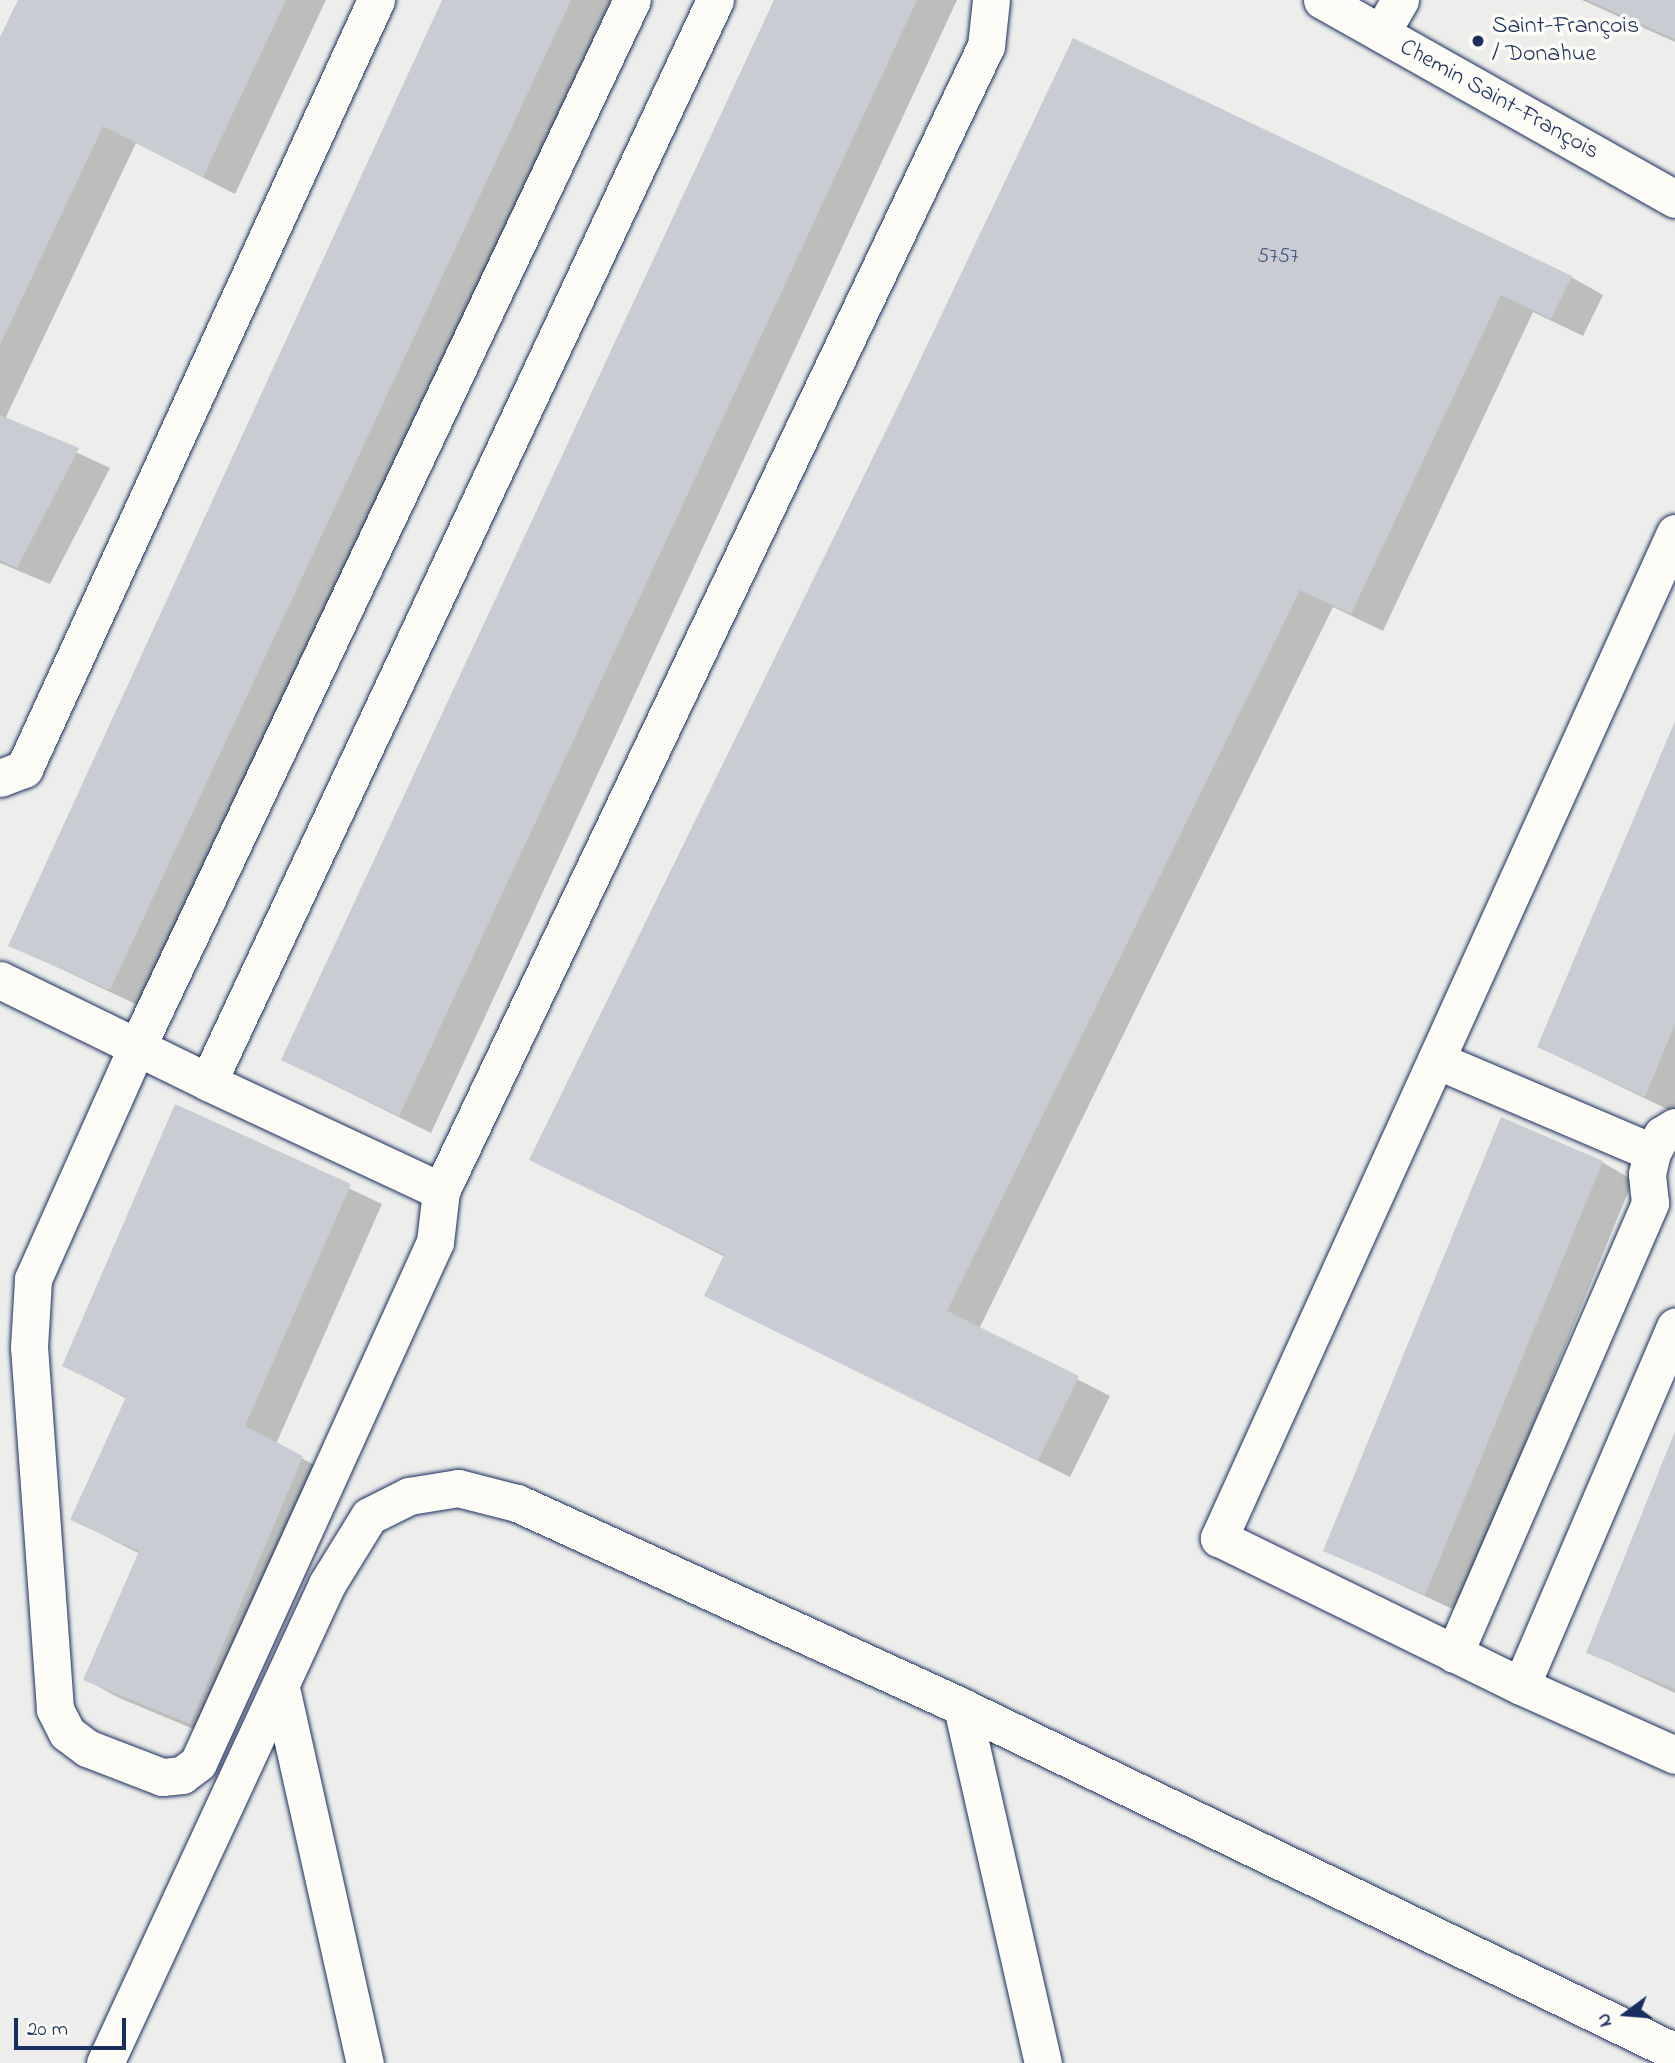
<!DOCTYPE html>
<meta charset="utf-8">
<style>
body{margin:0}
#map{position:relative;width:1675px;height:2063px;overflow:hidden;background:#fdfcf7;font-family:"Indie Flower",sans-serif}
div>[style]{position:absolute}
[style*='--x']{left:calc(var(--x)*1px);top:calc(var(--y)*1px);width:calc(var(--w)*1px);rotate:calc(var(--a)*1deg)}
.built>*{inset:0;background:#edeeec}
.shadow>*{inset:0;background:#0003}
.building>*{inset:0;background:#c9ccd3}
.roads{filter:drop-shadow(0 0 2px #1b2f5e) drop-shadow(0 0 2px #1b2f5e)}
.minor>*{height:37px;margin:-18.5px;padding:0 18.5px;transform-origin:18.5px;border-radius:18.5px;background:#fdfcf7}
.dots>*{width:19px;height:19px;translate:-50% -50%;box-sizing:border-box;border:4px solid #fdfcf7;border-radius:50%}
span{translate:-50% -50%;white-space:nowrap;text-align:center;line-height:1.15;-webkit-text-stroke:7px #fdfcf7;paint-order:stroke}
.number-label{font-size:21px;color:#46567b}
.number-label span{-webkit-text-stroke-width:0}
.poi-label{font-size:24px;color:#1b2f5e}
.left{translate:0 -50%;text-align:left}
.street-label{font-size:24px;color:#1b2f5e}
.north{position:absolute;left:1591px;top:1979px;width:70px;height:70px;-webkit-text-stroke:5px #fdfcf7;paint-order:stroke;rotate:254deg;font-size:19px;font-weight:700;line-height:28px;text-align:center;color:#1b2f5e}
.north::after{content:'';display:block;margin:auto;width:24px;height:32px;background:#1b2f5e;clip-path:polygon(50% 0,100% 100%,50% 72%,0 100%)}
.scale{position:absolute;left:14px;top:2018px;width:112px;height:32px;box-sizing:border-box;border:4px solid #1b2f5e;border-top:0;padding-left:9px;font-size:21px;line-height:24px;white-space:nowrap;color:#1b2f5e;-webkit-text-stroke:5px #fdfcf7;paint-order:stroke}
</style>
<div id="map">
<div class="built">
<i style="clip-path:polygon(0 0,1675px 0,1675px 2063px,0 2063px)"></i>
</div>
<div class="shadow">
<i style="clip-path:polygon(20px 0,326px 0,235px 194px,136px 143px,5px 419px,110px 468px,50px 584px,0 563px,0 41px)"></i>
<i style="clip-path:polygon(444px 0,611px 0,142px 1007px,10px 945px)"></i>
<i style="clip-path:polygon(776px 0,957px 0,431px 1133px,283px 1060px)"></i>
<i style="clip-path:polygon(1582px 0,1675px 0,1675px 42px)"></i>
<i style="clip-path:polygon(1571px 277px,1603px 295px,1583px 336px,1533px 312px,1383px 631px,1333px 607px,979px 1329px,1110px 1396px,1070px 1477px,706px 1295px,725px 1257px,532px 1159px,903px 402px)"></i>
<i style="clip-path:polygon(1675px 726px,1675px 1113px,1539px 1047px)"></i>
<i style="clip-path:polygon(176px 1106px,382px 1204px,276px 1444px,334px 1476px,222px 1741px,117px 1697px,85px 1679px,140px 1554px,72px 1519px,127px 1399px,64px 1365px)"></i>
<i style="clip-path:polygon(1602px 1162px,1633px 1180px,1457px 1611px,1325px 1550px)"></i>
<i style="clip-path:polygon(1675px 1436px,1675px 1693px,1588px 1652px)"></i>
</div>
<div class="building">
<i style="clip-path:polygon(18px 0,286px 0,203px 177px,103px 126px,0 345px,0 37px)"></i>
<i style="clip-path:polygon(442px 0,571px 0,110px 990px,8px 946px)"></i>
<i style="clip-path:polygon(774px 0,917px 0,399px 1116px,281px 1060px)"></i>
<i style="clip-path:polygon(1587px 0,1675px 0,1675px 39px)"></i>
<i style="clip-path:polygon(1073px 38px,1572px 276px,1551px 319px,1501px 295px,1351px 614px,1300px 590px,947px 1311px,1079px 1376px,1038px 1461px,704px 1296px,724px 1255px,529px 1160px,901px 400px)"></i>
<i style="clip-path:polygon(0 415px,79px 448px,17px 568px,0 560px)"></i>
<i style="clip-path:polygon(1675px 721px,1675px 1024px,1645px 1097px,1537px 1047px)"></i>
<i style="clip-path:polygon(175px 1104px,351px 1184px,245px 1426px,303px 1456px,190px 1724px,83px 1680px,139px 1551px,70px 1520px,126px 1397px,62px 1366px)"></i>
<i style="clip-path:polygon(1501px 1117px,1603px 1161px,1425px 1595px,1323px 1551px)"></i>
<i style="clip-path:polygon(1675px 1431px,1675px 1689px,1586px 1653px)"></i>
</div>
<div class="roads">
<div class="minor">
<i style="--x:1322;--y:0;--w:405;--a:29.4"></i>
<i style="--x:1381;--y:33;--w:38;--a:-60"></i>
<i style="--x:1675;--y:533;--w:1104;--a:114.41"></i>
<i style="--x:1219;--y:1538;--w:336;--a:26.1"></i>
<i style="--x:1521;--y:1686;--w:391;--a:-66.8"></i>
<i style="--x:0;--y:778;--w:26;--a:-21"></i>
<i style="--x:24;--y:769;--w:846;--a:-65.4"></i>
<i style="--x:0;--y:980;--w:232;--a:26.1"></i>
<i style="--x:208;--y:1082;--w:1195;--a:-64.89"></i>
<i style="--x:1436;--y:1060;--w:235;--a:23.1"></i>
<i style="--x:208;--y:1082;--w:257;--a:25.1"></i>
<i style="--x:441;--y:1191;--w:1268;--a:-64.55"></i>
<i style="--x:986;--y:46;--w:46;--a:-83.8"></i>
<i style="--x:441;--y:1191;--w:51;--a:96.7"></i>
<i style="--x:435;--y:1242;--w:572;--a:114.46"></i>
<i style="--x:198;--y:1763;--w:20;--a:143"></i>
<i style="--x:182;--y:1775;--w:20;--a:174"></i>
<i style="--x:162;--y:1777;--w:80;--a:-158.9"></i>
<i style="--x:87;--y:1748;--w:25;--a:-143"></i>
<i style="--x:67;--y:1733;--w:27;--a:-117"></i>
<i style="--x:55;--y:1709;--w:363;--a:-94.1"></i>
<i style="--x:29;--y:1347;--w:68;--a:-86.6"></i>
<i style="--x:33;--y:1279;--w:254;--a:-65.9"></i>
<i style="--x:137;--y:1047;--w:1158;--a:-64.7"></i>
<i style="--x:1454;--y:1654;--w:492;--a:-66.5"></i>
<i style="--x:1650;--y:1203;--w:29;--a:-96"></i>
<i style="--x:1647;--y:1174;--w:23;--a:-77"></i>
<i style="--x:1652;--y:1152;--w:20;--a:-60"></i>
<i style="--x:1662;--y:1135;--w:15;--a:-32"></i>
<i style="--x:1521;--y:1686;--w:169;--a:24.1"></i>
<i style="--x:281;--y:1688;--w:384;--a:77.4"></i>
<i style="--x:962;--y:1707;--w:365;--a:77.2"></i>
<i style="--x:105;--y:2063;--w:528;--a:-65.13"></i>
<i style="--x:327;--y:1584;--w:80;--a:-58.3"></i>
<i style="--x:369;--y:1516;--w:45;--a:-26.6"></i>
<i style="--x:409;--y:1496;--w:50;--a:-9.3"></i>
<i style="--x:458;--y:1488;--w:61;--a:14.3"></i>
<i style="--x:517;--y:1503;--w:490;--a:24.6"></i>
<i style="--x:962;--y:1707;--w:792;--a:25.82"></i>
</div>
</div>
<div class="dots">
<i style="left:1478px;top:41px;background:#1b2f5e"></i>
</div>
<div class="number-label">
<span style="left:1278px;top:257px">5757</span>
</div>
<div class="poi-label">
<span class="left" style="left:1492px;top:41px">Saint-François<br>/ Donahue</span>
</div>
<div class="street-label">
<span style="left:1499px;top:100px;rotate:29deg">Chemin Saint-François</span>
</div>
<div class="north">N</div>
<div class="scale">20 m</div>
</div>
